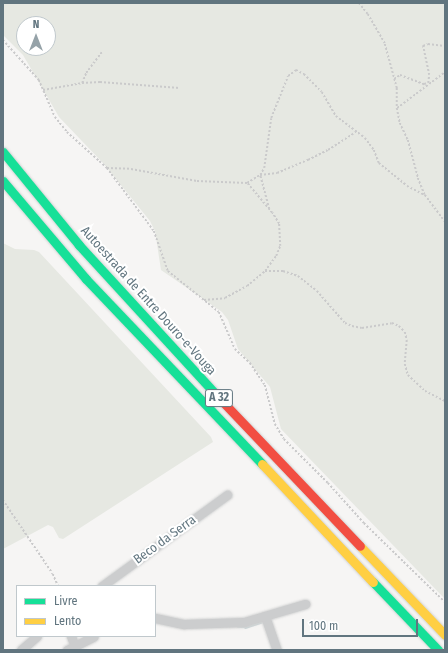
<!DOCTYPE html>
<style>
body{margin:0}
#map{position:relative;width:448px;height:653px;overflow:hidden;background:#f6f5f4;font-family:"Fira Sans Condensed",sans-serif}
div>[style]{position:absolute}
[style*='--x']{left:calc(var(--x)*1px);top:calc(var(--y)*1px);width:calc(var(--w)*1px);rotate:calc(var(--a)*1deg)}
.green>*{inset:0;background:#e6e8e2}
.stream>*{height:2.5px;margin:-1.25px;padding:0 1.25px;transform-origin:1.25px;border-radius:1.25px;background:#cbd5d7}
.path>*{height:1.5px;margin-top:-0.75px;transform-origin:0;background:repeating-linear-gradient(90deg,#cacacb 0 2px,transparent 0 4px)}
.roads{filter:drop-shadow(0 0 1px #d1d2d2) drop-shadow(0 0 1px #d1d2d2)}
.street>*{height:9px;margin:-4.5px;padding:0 4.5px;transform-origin:4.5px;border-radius:4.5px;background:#cccdce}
.fast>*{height:9px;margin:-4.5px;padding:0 4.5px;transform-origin:4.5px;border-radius:4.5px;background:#16e098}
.slow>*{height:9px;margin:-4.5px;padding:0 4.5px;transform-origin:4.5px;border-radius:4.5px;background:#ffcf43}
.jam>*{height:9px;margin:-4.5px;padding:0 4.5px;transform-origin:4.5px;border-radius:4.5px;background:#f24e42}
span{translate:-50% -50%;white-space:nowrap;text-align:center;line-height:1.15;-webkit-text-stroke:4px #fff;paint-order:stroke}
.shield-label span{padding:1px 3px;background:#fff;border:1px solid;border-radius:3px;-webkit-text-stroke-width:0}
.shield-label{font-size:12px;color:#61757f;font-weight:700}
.street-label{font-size:13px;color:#61757f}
.frame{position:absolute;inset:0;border:4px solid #61757f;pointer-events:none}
.legend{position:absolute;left:16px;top:585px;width:140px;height:52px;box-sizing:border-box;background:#fff;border:1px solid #c0c8cc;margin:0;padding:5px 7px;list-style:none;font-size:12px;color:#61757f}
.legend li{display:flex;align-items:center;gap:8px;height:20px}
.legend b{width:20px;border:1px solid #c0c8cc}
.north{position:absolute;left:16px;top:16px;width:40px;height:40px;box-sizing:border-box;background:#fff;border:1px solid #c0c8cc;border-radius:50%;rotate:0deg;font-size:11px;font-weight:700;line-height:16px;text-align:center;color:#61757f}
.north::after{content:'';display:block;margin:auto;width:14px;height:18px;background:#95a2a8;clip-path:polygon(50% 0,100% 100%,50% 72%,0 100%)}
.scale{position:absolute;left:302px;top:619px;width:116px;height:18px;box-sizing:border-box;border:2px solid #61757f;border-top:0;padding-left:5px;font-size:12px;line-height:14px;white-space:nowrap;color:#61757f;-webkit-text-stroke:3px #fff;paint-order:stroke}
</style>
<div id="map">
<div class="green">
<i style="clip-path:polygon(evenodd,3px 3px,445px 3px,445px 599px,281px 429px,270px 387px,238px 349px,228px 320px,222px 312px,161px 270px,155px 231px,150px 221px,103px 163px,59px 117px,23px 55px,3px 35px,3px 3px,24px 24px,48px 24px,48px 48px,24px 48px,24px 24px)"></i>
<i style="clip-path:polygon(3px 243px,15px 249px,34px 250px,39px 252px,211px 437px,213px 442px,63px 539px,59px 538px,53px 527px,48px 525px,3px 549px)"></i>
</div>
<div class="stream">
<i style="--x:238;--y:627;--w:7;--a:0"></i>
<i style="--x:245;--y:627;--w:20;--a:-18"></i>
</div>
<div class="path">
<i style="--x:359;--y:3;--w:14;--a:51"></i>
<i style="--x:368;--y:14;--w:34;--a:60"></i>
<i style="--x:385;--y:44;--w:46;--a:74.7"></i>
<i style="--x:397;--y:88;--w:20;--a:90"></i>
<i style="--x:397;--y:108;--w:15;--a:79"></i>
<i style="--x:400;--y:123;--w:19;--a:65"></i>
<i style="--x:408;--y:140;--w:39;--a:75"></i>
<i style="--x:418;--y:178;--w:18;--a:68"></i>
<i style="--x:425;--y:195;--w:34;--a:53"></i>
<i style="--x:3;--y:40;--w:54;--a:48"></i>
<i style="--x:39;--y:80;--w:40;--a:66.6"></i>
<i style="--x:55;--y:117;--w:19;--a:51"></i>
<i style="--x:67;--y:132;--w:54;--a:42"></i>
<i style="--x:107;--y:168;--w:79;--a:53.3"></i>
<i style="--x:154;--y:231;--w:42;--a:70.7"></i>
<i style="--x:168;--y:271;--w:65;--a:38.8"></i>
<i style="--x:219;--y:312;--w:40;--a:66.6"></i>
<i style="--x:235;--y:349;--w:21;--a:43"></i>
<i style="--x:250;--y:363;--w:27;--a:56"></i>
<i style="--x:265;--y:385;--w:40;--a:75.6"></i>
<i style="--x:275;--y:424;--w:17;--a:59"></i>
<i style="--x:284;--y:439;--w:62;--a:45"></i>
<i style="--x:328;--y:483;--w:54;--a:48"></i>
<i style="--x:364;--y:523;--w:113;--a:44.3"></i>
<i style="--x:394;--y:79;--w:7;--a:-34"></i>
<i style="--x:400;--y:75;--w:26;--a:21"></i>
<i style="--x:424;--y:84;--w:4;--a:-14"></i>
<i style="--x:428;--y:83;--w:8;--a:-83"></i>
<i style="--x:429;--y:75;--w:30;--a:-102"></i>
<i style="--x:423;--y:46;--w:5;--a:-22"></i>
<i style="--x:428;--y:44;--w:17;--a:7"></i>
<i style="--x:82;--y:83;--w:11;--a:-68"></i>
<i style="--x:86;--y:73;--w:26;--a:-53"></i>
<i style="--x:43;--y:90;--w:40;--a:-10"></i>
<i style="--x:82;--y:83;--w:18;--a:-3"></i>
<i style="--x:100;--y:82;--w:80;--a:4.3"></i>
<i style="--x:397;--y:108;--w:60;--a:-36.9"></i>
<i style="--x:107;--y:168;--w:24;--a:2"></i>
<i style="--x:131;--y:169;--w:67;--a:10.3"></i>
<i style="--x:197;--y:181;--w:50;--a:2.3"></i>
<i style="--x:247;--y:183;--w:15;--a:-32"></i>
<i style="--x:260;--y:175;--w:8;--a:-60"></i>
<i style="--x:264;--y:168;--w:50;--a:-82"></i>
<i style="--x:271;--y:118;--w:45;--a:-68"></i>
<i style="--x:288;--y:76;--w:10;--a:-37"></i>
<i style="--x:296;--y:70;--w:9;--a:27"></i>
<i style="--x:304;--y:74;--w:25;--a:45"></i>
<i style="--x:322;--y:92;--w:28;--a:60"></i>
<i style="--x:336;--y:116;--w:36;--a:37"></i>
<i style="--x:365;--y:138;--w:15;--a:53"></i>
<i style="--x:374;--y:150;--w:14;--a:69"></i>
<i style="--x:379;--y:163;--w:36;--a:39"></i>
<i style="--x:407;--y:186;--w:20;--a:27"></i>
<i style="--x:269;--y:209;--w:35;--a:-105"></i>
<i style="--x:260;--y:175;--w:17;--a:-7"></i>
<i style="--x:277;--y:173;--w:34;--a:-23"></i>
<i style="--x:308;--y:160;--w:22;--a:-27"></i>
<i style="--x:328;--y:150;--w:33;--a:-33"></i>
<i style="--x:265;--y:271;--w:18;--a:0"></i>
<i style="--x:283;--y:271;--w:16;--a:18"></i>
<i style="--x:298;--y:276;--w:24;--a:38"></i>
<i style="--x:317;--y:291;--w:43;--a:48.8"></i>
<i style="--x:345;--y:323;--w:8;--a:23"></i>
<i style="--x:352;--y:326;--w:10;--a:11"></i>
<i style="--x:362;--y:328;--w:30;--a:-9"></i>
<i style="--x:392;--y:323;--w:8;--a:23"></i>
<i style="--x:399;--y:326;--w:8;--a:45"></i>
<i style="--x:405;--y:332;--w:8;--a:76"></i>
<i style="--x:407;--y:340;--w:24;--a:95"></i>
<i style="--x:405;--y:364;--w:11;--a:75"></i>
<i style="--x:408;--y:375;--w:23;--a:43"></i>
<i style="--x:425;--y:391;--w:22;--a:27"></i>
<i style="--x:204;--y:300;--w:21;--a:-5"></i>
<i style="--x:225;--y:298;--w:25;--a:-29"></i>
<i style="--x:247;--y:286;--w:23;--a:-40"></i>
<i style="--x:265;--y:271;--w:19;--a:-54"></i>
<i style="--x:276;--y:256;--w:11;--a:-68"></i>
<i style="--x:280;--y:246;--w:22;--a:-93"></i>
<i style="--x:279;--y:224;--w:13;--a:-122"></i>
<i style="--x:272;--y:213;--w:39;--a:-130"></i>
<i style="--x:3;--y:500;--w:89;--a:56"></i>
<i style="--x:53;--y:574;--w:13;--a:67"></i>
</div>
<div class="roads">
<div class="street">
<i style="--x:102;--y:586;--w:155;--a:-36.1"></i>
<i style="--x:265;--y:616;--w:36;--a:71"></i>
<i style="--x:155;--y:618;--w:30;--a:12"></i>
<i style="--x:184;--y:624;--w:60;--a:-1.9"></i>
<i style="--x:244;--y:622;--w:64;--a:-16.4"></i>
<i style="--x:71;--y:636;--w:12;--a:70"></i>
<i style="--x:21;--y:650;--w:21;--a:-41"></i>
<i style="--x:67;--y:650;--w:30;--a:-27"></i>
</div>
<div class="fast">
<i style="--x:3;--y:152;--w:120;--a:50.7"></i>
<i style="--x:79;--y:245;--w:212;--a:47.5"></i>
<i style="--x:3;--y:181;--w:128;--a:49.7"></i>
<i style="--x:86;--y:279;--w:255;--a:46.4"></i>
<i style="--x:373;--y:582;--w:94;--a:46.3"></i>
</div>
<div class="slow">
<i style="--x:262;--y:464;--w:162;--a:46.8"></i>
<i style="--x:360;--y:546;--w:123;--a:46.3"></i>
</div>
<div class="jam">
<i style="--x:222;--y:401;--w:200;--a:46.4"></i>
</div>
</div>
<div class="shield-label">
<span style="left:219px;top:398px">A 32</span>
</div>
<div class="street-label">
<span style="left:148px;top:301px;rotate:48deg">Autoestrada de Entre Douro-e-Vouga</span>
<span style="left:165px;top:540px;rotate:-36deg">Beco da Serra</span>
</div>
<div class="frame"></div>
<ul class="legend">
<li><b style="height:5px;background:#16e098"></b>Livre</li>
<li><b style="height:5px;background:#ffcf43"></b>Lento</li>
</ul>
<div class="north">N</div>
<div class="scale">100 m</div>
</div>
